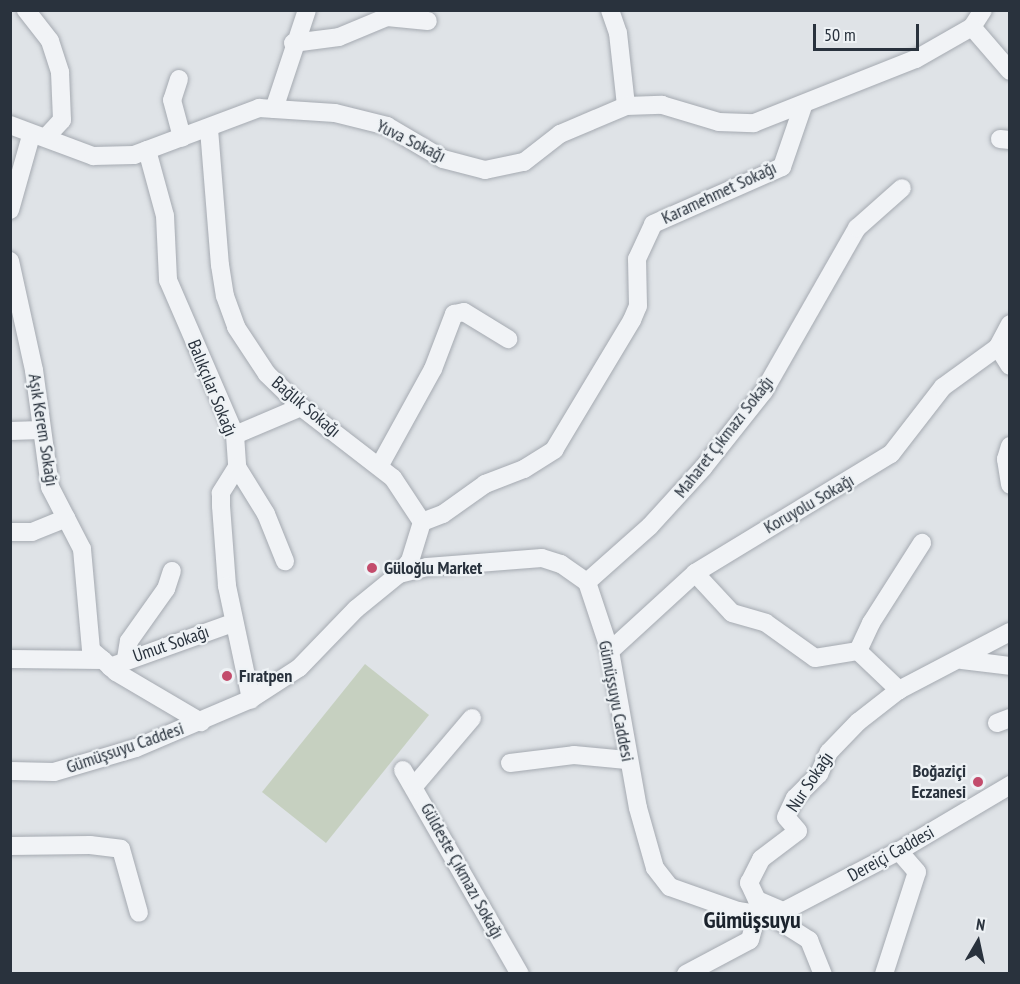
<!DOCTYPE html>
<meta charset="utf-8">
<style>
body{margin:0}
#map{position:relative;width:1020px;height:984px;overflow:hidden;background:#dfe3e7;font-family:"PT Sans Narrow",sans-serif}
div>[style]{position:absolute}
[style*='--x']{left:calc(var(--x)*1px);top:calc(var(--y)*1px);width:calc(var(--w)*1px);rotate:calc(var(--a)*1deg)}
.green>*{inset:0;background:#c6d0c0}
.roads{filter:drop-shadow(0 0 2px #a5aab1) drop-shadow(0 0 2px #a5aab1)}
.minor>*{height:18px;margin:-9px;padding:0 9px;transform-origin:9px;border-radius:9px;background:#f1f3f6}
.dots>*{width:16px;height:16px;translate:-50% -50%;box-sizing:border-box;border:3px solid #eef2f5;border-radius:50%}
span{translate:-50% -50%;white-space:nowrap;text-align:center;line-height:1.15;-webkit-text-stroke:4.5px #eef2f5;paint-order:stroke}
.street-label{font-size:18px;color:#29323d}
.poi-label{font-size:18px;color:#29323d;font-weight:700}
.left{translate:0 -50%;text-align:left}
.right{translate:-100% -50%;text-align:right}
.district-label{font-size:24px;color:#1b232d;font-weight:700}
.frame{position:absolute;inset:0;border:12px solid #29323d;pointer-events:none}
.north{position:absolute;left:948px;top:912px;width:60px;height:60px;-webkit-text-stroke:4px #eef2f5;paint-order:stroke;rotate:9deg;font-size:16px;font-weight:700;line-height:24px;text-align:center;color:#29323d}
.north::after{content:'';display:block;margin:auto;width:21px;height:27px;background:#29323d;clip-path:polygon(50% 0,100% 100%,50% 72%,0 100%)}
.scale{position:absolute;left:813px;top:24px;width:106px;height:27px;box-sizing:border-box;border:3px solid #29323d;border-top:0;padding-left:8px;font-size:18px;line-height:21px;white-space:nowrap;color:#29323d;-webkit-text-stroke:4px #eef2f5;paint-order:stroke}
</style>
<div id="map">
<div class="green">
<i style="clip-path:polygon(365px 664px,429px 715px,326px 843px,262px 792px)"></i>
</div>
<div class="roads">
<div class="minor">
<i style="--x:26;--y:10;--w:39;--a:52"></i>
<i style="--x:50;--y:41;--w:33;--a:72"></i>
<i style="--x:60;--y:72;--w:48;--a:87.6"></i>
<i style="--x:62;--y:120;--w:23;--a:133"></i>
<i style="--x:610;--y:10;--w:24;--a:71"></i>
<i style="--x:618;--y:33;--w:73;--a:83.7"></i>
<i style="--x:972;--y:27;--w:20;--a:-57"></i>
<i style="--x:293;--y:43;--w:46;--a:-7.4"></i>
<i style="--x:339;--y:37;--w:52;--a:-22.6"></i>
<i style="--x:387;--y:17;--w:41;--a:5.6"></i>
<i style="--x:179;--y:79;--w:22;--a:108"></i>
<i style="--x:172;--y:100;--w:39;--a:75"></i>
<i style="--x:274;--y:109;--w:104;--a:-71.6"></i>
<i style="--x:10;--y:125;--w:89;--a:20.5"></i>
<i style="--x:93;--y:156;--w:41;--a:-1.4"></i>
<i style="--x:134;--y:155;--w:134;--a:-20.6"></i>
<i style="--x:259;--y:108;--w:76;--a:3.8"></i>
<i style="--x:335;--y:113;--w:54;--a:14"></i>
<i style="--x:387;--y:126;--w:65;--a:30.5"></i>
<i style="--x:443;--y:159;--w:43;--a:14.7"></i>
<i style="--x:485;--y:170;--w:40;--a:-12"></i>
<i style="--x:524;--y:162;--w:46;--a:-37.9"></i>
<i style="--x:560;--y:134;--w:72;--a:-23"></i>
<i style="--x:626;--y:106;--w:36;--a:-2"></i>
<i style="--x:662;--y:105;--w:59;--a:16.6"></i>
<i style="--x:719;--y:122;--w:35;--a:2"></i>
<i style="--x:754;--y:123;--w:174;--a:-21.6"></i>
<i style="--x:916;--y:59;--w:64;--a:-29.7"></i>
<i style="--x:972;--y:27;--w:58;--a:49.2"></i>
<i style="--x:209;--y:129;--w:136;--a:85.4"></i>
<i style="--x:220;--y:265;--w:31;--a:81"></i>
<i style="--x:225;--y:296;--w:33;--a:70"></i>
<i style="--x:236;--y:327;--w:56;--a:56.6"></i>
<i style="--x:267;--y:374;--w:47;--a:44.1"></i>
<i style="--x:301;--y:407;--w:116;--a:37.7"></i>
<i style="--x:393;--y:478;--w:53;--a:56.6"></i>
<i style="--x:1000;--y:139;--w:10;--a:6"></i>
<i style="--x:147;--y:150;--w:68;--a:74.7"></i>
<i style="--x:165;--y:216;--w:64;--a:87.3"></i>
<i style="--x:168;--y:280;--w:169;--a:66.6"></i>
<i style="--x:235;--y:435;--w:32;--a:86"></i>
<i style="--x:237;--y:467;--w:31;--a:122"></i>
<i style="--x:221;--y:493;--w:13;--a:90"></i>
<i style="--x:221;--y:506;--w:80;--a:85.7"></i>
<i style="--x:227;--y:586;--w:116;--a:78"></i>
<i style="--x:10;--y:210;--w:77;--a:-74.2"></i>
<i style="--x:10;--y:261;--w:112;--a:77.6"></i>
<i style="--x:34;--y:370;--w:118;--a:82.2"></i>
<i style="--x:50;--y:487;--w:70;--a:62.7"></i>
<i style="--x:82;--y:549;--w:101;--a:84.9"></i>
<i style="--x:91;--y:650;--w:16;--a:40"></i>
<i style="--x:1010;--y:324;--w:26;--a:118"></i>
<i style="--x:998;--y:347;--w:22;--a:58"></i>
<i style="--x:10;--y:431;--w:31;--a:-2"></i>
<i style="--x:235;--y:435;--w:72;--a:-23"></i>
<i style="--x:1010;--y:446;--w:14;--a:107"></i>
<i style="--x:1006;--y:459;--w:26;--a:81"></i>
<i style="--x:380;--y:465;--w:110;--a:-61.1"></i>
<i style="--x:433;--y:369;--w:59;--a:-69.1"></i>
<i style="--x:454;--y:314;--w:10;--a:-11"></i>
<i style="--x:464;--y:312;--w:52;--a:31.5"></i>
<i style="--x:237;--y:467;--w:55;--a:58.3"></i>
<i style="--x:266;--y:514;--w:51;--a:68"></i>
<i style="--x:422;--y:522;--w:22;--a:-21"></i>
<i style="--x:443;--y:514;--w:52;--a:-35.5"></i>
<i style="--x:485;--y:484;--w:42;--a:-21"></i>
<i style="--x:524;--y:469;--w:36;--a:-32"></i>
<i style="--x:554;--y:450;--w:152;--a:-59"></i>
<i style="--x:632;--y:320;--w:15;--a:-67"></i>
<i style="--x:638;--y:306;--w:47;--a:-91.2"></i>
<i style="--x:637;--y:259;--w:38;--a:-65"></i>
<i style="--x:653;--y:224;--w:141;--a:-23.8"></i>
<i style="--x:782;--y:167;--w:65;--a:-71"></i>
<i style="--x:10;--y:532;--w:22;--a:0"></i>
<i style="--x:32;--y:532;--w:37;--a:-22"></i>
<i style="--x:695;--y:573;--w:54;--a:47.2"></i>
<i style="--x:732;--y:613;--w:35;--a:16"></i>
<i style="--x:766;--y:623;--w:60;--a:35.5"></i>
<i style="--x:815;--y:658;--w:44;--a:-9.2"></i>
<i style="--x:399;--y:574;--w:17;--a:-50"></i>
<i style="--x:410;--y:561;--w:41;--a:-72.9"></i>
<i style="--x:587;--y:582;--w:84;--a:-41.6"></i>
<i style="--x:650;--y:526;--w:79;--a:-47.6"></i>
<i style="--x:703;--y:468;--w:98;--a:-51.6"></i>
<i style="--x:764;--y:391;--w:188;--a:-60.3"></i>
<i style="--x:857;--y:228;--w:60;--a:-41.6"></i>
<i style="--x:610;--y:651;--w:115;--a:-42.5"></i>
<i style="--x:695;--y:573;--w:229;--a:-31.3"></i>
<i style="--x:891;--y:454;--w:85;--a:-52.2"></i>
<i style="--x:943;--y:387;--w:68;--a:-36"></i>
<i style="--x:858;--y:651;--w:31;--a:-65"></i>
<i style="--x:871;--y:623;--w:95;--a:-57.5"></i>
<i style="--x:858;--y:651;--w:57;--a:43.6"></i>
<i style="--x:10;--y:659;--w:93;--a:0.6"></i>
<i style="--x:103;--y:660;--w:18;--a:43"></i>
<i style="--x:116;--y:672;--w:99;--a:30.5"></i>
<i style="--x:126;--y:659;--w:18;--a:-81"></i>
<i style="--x:129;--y:641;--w:64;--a:-54.6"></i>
<i style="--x:166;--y:589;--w:19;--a:-72"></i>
<i style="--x:962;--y:660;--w:48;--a:7.1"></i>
<i style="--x:110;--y:667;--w:131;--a:-19.7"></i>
<i style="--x:997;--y:723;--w:14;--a:-21"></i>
<i style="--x:510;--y:763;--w:64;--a:-7.1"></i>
<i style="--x:574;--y:755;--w:53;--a:5.4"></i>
<i style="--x:403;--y:770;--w:235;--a:60.2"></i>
<i style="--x:10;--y:771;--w:44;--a:1.3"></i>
<i style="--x:54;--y:772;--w:85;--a:-16.3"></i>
<i style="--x:136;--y:748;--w:125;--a:-23.1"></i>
<i style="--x:251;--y:699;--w:57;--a:-32.9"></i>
<i style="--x:299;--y:668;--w:82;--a:-46"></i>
<i style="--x:356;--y:609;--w:55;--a:-39.1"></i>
<i style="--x:399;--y:574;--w:29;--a:-14"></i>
<i style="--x:427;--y:567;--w:115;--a:-4.5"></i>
<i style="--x:542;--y:558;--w:20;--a:18"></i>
<i style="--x:561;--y:564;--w:32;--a:35"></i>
<i style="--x:587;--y:582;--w:73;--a:71.6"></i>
<i style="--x:610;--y:651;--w:159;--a:79.9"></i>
<i style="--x:638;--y:808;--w:62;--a:74.2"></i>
<i style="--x:655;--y:868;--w:24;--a:52"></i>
<i style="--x:670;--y:887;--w:72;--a:19.4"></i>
<i style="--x:738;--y:911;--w:19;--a:9"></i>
<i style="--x:757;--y:914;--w:27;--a:-6"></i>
<i style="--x:784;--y:911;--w:130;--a:-27.6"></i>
<i style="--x:899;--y:851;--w:129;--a:-30.7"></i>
<i style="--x:415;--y:785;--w:88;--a:-49.6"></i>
<i style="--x:10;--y:846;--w:80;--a:-0.7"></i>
<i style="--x:90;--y:845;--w:31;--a:7"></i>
<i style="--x:121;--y:849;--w:66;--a:74.3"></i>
<i style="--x:783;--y:911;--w:28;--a:-157"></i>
<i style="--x:757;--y:900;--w:19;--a:-115"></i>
<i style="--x:749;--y:883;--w:27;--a:-63"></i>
<i style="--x:761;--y:859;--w:46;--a:-37.1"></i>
<i style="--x:798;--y:831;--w:18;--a:-131"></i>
<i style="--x:786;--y:817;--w:21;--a:-65"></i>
<i style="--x:795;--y:798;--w:34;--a:-45"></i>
<i style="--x:819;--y:774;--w:24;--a:-66"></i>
<i style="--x:829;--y:752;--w:42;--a:-46"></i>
<i style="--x:858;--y:722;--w:52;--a:-38"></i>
<i style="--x:899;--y:690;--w:125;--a:-27.6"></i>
<i style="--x:768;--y:914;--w:49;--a:32.4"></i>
<i style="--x:809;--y:940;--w:37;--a:68"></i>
<i style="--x:686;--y:974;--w:72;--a:-28"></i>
<i style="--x:750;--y:940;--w:27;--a:-75"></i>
<i style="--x:884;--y:974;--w:107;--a:-72.1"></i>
<i style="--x:917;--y:872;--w:28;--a:-131"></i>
</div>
</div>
<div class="dots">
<i style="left:372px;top:568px;background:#c34c6c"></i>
<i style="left:227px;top:676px;background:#c34c6c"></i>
<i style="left:978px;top:782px;background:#c34c6c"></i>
</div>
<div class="street-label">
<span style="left:411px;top:141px;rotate:26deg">Yuva Sokağı</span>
<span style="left:719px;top:193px;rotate:-25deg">Karamehmet Sokağı</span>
<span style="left:212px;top:388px;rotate:68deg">Balıkçılar Sokağı</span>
<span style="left:306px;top:407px;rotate:40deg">Bağlık Sokağı</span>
<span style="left:43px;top:430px;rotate:81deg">Aşık Kerem Sokağı</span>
<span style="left:724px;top:437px;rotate:-52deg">Maharet Çıkmazı Sokağı</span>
<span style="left:809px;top:504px;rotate:-30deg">Koruyolu Sokağı</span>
<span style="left:171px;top:644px;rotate:-19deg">Umut Sokağı</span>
<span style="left:616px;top:701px;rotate:79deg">Gümüşsuyu Caddesi</span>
<span style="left:125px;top:748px;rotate:-19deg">Gümüşsuyu Caddesi</span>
<span style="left:810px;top:782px;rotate:-56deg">Nur Sokağı</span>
<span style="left:891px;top:854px;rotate:-29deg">Dereiçi Caddesi</span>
<span style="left:462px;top:871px;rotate:61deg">Güldeste Çıkmazı Sokağı</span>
</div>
<div class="poi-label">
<span class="left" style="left:384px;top:568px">Güloğlu Market</span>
<span class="left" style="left:239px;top:676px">Fıratpen</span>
<span class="right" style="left:966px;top:782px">Boğaziçi<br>Eczanesi</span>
</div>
<div class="district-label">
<span style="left:752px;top:920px">Gümüşsuyu</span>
</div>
<div class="frame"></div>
<div class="north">N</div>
<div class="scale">50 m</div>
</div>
